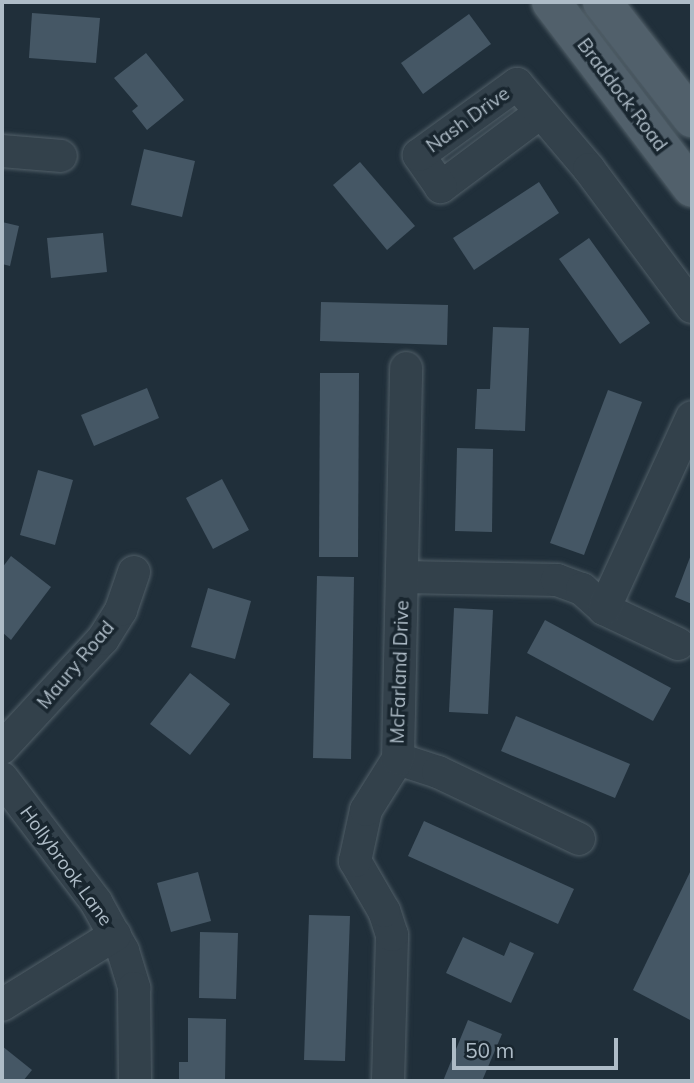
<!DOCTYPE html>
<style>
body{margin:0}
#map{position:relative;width:694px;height:1083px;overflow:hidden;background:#202f3a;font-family:Mulish,sans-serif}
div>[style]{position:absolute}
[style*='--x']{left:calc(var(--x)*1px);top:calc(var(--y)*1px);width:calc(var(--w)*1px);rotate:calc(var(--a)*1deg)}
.building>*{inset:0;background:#455765}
.roads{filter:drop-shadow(0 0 2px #515f68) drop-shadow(0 0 2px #515f68)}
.minor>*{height:32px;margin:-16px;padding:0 16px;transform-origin:16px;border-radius:16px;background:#33414b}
.major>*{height:38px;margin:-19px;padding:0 19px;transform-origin:19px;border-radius:19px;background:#51606b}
span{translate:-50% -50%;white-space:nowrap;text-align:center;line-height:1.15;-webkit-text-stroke:7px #19262f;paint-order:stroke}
.street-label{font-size:19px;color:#aebcc7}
.frame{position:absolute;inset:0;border:4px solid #aebcc7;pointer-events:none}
.scale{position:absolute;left:452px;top:1038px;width:166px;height:32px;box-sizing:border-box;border:4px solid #aebcc7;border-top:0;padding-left:9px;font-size:21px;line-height:24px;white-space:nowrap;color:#aebcc7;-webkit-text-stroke:5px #19262f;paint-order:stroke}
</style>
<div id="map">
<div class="building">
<i style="clip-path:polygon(32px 13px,100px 18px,96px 63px,29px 58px)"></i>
<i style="clip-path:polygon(469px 14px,491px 44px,423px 94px,401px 63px)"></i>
<i style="clip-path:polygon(146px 53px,184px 100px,147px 130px,132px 111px,138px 106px,114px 78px)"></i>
<i style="clip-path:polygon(144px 149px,195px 161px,182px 217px,131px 205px)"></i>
<i style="clip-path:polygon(360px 162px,415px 226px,387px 250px,333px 185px)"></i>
<i style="clip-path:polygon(539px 182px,559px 213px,474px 270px,453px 238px)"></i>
<i style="clip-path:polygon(2px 222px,19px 226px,10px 266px,2px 264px)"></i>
<i style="clip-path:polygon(103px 233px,107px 272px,51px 278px,47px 238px)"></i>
<i style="clip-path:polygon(589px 238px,650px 323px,620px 344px,559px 259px)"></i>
<i style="clip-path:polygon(321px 302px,448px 305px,447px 345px,320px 341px)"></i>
<i style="clip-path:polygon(493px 327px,529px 328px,525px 431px,475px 429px,477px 389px,490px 389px)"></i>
<i style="clip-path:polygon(320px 373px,359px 373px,358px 557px,319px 557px)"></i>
<i style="clip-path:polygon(147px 388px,159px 418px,94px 446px,81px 415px)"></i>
<i style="clip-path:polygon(608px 390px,642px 402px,584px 555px,550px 543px)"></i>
<i style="clip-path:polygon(457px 448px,493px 449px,492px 532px,455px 531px)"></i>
<i style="clip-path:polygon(38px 470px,73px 480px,55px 545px,20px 535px)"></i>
<i style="clip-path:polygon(222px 479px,249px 530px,213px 549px,186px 498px)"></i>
<i style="clip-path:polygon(692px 552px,692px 604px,675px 597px)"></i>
<i style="clip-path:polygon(11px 556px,51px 587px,11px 640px,2px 632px,2px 568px)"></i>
<i style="clip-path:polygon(317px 576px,354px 577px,351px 759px,313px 758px)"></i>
<i style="clip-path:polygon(208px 588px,251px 601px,235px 659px,191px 647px)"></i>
<i style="clip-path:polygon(454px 608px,493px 610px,488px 714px,449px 712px)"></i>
<i style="clip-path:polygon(545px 620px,671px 688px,653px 721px,527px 653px)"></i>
<i style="clip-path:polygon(190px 673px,230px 704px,190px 755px,150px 724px)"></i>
<i style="clip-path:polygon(516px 716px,630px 764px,615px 798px,501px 751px)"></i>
<i style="clip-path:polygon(424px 821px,574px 889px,558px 924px,408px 856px)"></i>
<i style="clip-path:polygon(692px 868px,692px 1021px,633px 990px)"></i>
<i style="clip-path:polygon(198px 872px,211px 921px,171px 932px,157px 883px)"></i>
<i style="clip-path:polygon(309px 915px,350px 916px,345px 1061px,304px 1060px)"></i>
<i style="clip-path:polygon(200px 932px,238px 933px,236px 999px,199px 998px)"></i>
<i style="clip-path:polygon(463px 937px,504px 956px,510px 942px,534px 953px,511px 1003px,446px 973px)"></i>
<i style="clip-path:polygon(188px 1018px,226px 1019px,225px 1081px,179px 1081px,179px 1062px,188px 1062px)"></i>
<i style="clip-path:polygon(468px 1020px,502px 1034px,482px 1081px,443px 1081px)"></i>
<i style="clip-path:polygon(2px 1046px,32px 1070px,23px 1081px,2px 1081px)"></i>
</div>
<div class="roads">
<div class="minor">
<i style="--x:540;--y:113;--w:124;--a:143.2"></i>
<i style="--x:441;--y:187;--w:39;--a:-125"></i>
<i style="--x:419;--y:155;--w:121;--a:-35.9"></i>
<i style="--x:517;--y:84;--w:111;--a:49.7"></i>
<i style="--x:589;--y:169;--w:172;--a:53.3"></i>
<i style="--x:2;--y:151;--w:59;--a:4.8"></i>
<i style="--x:403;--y:577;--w:154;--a:1.1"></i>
<i style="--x:557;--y:580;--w:27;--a:20"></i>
<i style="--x:582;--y:589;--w:30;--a:42"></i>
<i style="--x:604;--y:609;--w:82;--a:25.3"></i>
<i style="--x:604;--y:609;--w:211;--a:-65.4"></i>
<i style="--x:2;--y:748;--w:149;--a:-47.2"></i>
<i style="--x:103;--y:639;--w:34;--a:-58"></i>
<i style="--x:121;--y:610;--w:40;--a:-71.1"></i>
<i style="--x:398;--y:759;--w:42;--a:18"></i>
<i style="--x:438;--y:772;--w:156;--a:25.4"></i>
<i style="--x:2;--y:778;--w:156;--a:52.8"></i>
<i style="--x:96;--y:902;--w:56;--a:61.1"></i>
<i style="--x:123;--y:951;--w:39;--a:73"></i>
<i style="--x:134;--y:988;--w:93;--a:89.4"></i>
<i style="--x:2;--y:1005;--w:133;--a:-31.8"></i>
<i style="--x:388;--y:1081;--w:146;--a:-88.4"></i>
<i style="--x:392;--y:935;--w:25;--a:-108"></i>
<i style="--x:384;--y:911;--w:58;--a:-120.1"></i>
<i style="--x:355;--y:861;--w:52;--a:-77.8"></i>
<i style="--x:366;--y:810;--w:60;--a:-57.9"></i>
<i style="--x:398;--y:759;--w:391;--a:-88.8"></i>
</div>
<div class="major">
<i style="--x:551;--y:2;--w:233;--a:52.8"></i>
<i style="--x:602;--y:2;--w:147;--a:52.2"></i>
</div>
</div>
<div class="street-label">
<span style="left:622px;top:95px;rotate:53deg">Braddock Road</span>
<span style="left:468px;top:120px;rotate:-36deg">Nash Drive</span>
<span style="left:76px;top:665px;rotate:-50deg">Maury Road</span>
<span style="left:400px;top:672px;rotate:-88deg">McFarland Drive</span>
<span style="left:66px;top:866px;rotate:54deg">Hollybrook Lane</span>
</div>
<div class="frame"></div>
<div class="scale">50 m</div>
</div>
